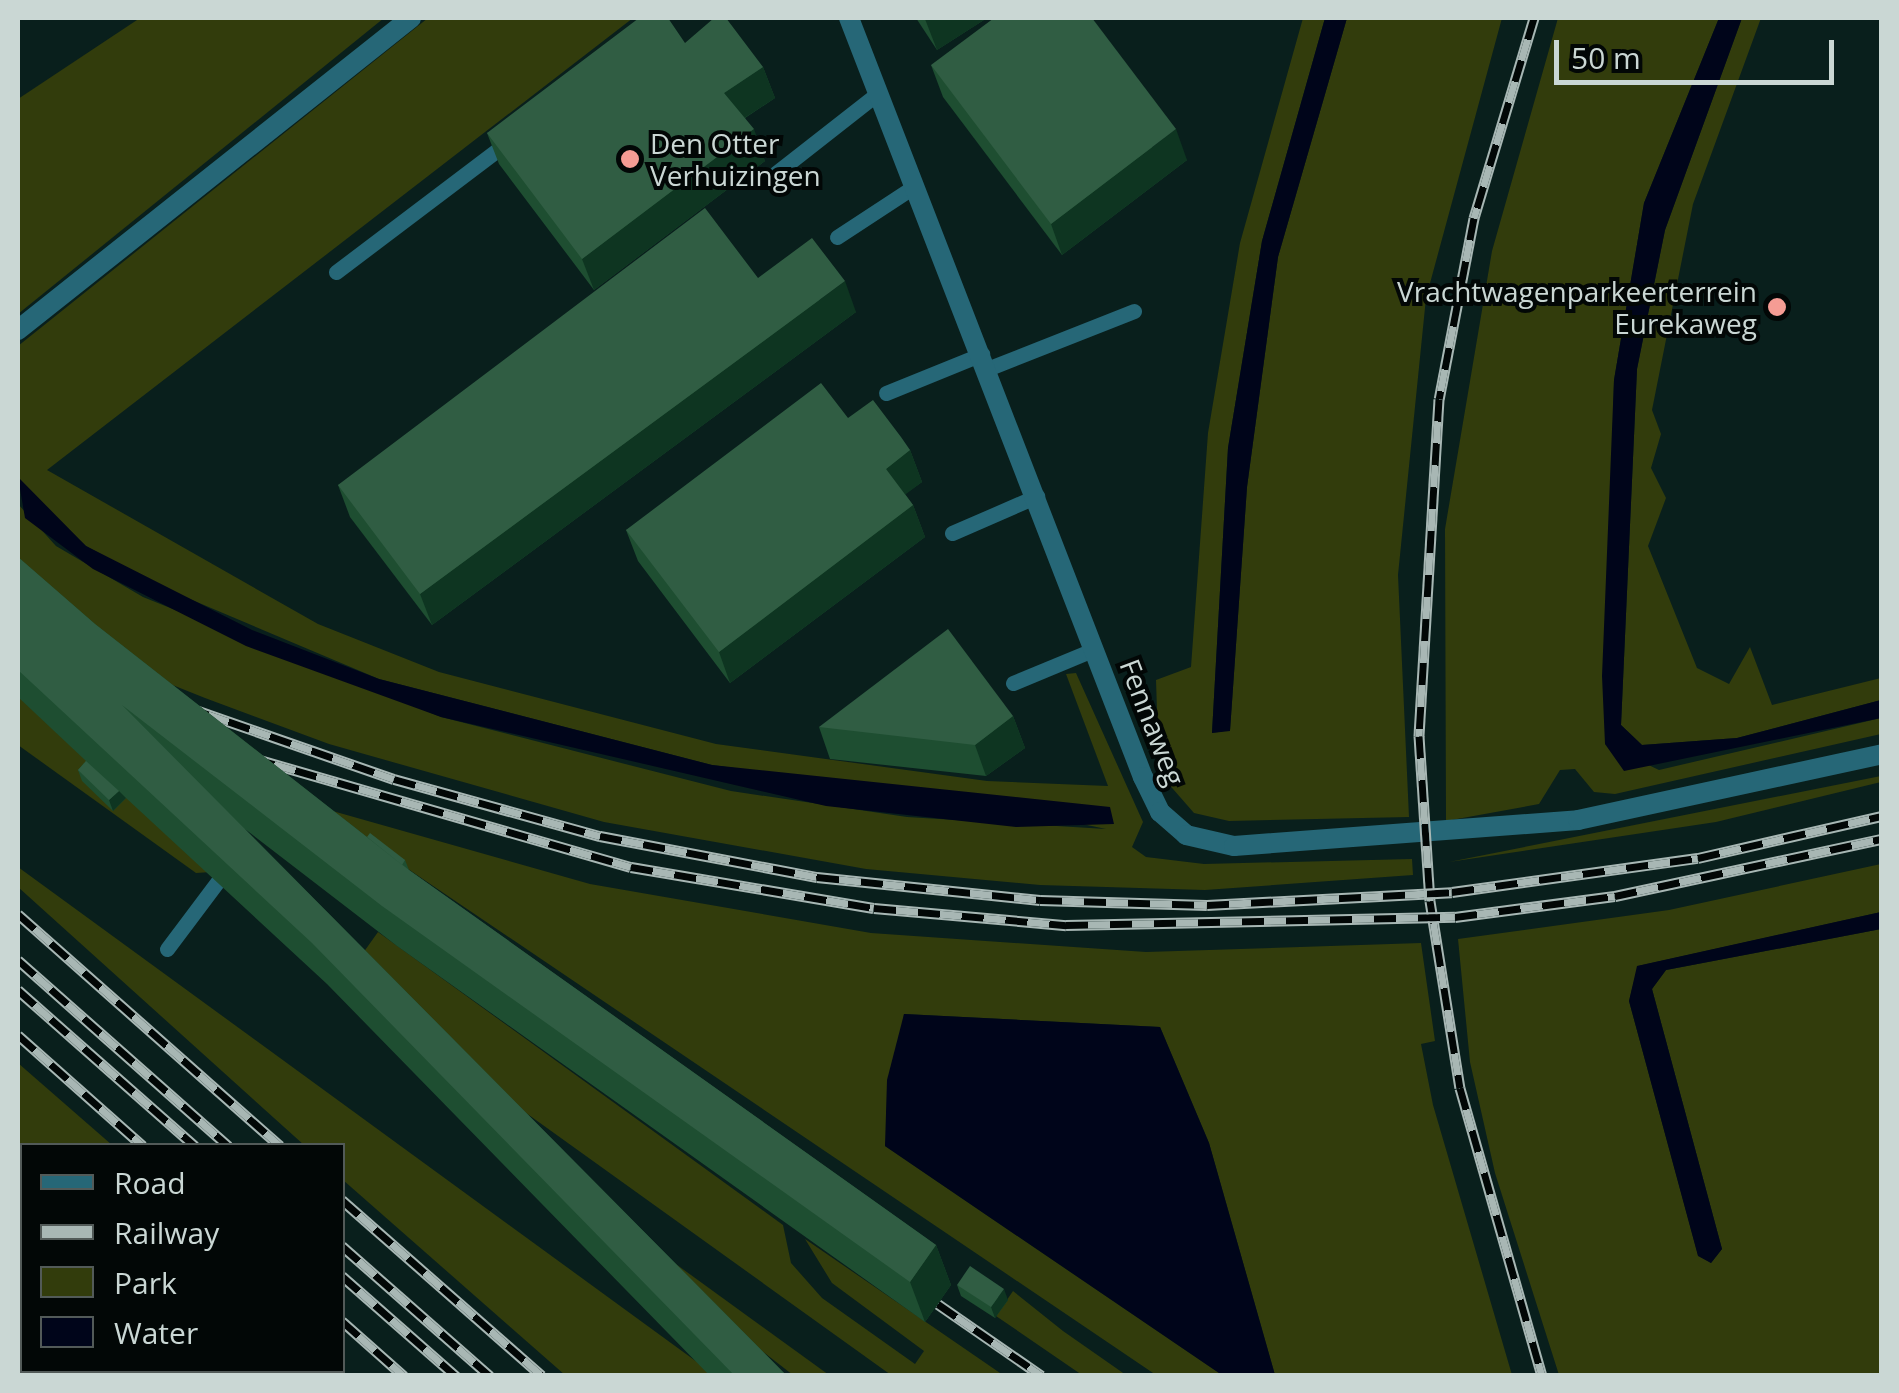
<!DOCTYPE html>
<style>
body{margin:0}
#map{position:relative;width:1899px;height:1393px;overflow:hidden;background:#091f1c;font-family:"Open Sans",sans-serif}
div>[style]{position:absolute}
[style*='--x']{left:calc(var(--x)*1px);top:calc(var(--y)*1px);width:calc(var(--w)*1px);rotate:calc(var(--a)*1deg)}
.green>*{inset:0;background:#323c0c}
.water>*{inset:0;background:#00051a}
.lane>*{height:15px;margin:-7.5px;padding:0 7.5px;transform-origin:7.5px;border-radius:7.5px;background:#266777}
.street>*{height:20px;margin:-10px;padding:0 10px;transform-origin:10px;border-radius:10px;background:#266777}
.rail>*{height:11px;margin-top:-5.5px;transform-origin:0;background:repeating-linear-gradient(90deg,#020706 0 22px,#a8b7b4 0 44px);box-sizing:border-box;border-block:2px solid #a8b7b4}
.wall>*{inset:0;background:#1e4e31}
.shaded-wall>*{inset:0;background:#0e3521}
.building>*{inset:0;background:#305d43}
.dots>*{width:28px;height:28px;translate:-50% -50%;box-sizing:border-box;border:5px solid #020706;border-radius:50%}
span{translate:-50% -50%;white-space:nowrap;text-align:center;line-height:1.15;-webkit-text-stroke:8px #020706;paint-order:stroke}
.poi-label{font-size:28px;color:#cad7d4}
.left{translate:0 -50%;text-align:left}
.right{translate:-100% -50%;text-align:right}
.street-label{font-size:28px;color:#cad7d4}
.frame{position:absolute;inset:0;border:20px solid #cad7d4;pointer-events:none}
.legend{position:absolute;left:20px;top:1143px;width:325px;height:230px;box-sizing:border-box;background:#020706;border:2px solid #525a58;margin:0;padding:12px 18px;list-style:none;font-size:30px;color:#cad7d4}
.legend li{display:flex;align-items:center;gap:20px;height:50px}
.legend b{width:50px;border:2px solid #525a58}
.scale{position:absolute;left:1554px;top:40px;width:280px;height:45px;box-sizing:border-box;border:5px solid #cad7d4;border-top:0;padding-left:12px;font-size:30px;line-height:35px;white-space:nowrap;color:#cad7d4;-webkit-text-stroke:8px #020706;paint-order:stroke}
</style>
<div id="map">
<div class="green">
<i style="clip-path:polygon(140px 18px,384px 18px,18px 314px,18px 99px)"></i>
<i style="clip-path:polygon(428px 18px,633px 18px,47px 470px,318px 624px,439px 672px,716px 744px,987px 781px,1108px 786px,1066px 674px,1076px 673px,1143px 822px,1132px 847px,1146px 857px,1204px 864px,1412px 859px,1413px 875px,1205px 890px,1040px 885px,866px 869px,604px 822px,329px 744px,205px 698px,100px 656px,18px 588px,18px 504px,56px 546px,143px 597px,441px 717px,731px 791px,907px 817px,1106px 829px,964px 799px,712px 765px,379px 679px,159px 586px,86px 546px,41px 507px,18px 477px,18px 346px)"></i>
<i style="clip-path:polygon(1303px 18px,1325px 18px,1262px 241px,1228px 448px,1212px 733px,1230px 730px,1247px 487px,1278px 257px,1347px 18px,1502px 18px,1426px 298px,1398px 575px,1409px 817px,1229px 821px,1194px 813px,1159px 773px,1156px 680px,1191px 667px,1208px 433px,1240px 243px)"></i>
<i style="clip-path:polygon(1558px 18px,1719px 18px,1644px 203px,1614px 380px,1605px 744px,1659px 770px,1881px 718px,1881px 734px,1615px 794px,1594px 792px,1575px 769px,1560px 770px,1539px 804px,1446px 821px,1445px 529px,1492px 251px)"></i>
<i style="clip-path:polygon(1742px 18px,1761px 18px,1693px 204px,1652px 410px,1661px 434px,1651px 468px,1666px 498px,1648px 546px,1697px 668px,1729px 684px,1750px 647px,1772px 705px,1881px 678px,1881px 700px,1737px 738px,1642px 745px,1621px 725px,1637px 369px,1665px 230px)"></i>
<i style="clip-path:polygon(18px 688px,125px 788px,211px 872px,196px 873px,18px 745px)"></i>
<i style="clip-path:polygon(1881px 776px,1881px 782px,1716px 822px,1449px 862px)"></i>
<i style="clip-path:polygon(315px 806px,590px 884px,871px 933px,1146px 952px,1421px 943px,1435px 1041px,1421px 1044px,1433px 1105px,1512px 1375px,1275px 1375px,1209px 1143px,1160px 1027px,904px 1014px,885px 1146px,1222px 1375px,1156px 1375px)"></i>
<i style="clip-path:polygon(1881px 864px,1881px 912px,1638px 966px,1629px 1001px,1698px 1255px,1711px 1263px,1722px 1249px,1652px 989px,1666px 970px,1881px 929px,1881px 1375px,1559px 1375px,1495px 1173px,1470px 1062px,1458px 939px,1669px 910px)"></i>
<i style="clip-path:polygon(18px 867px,708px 1370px,713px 1375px,565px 1375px,343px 1180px,342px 1146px,304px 1145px,18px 887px)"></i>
<i style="clip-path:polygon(378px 932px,783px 1225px,791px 1263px,822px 1298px,915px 1364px,924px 1351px,832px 1283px,805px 1239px,1003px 1375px,891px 1375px,469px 1072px,358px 960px)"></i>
<i style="clip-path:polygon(18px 1063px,112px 1145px,18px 1143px)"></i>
<i style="clip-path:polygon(18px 1226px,22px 1370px,187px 1375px,18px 1375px)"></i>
<i style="clip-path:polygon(662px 1254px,829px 1375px,793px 1375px,683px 1290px)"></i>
<i style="clip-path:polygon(1013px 1291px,1063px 1331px,1126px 1375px,1082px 1375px,996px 1316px)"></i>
</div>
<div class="water">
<i style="clip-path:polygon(1325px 18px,1347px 18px,1278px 257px,1247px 487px,1230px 731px,1212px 733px,1228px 448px,1262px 241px)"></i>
<i style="clip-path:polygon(1719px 18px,1742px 18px,1665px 230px,1637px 369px,1621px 725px,1642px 745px,1737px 738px,1881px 700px,1881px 718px,1624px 771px,1605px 744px,1602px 676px,1614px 380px,1644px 203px)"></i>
<i style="clip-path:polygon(18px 477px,86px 546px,252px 630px,379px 679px,712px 765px,1110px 807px,1114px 824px,1016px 827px,826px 806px,441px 717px,246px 646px,93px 569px,25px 518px)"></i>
<i style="clip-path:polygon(1881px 912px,1881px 929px,1666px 970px,1652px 989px,1722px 1249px,1711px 1263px,1698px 1256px,1629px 1001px,1637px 966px)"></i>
<i style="clip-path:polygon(904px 1014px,1160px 1027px,1209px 1143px,1275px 1375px,1222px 1375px,885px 1146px,887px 1080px)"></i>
</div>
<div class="lane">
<i style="--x:776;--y:173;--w:130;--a:-38.1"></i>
<i style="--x:837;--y:237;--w:93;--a:-33.2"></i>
<i style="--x:336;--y:272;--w:217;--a:-37.1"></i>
<i style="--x:987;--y:369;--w:158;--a:-21.5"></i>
<i style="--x:886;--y:393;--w:104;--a:-22.1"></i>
<i style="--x:952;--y:533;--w:93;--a:-23.5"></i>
<i style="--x:1013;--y:683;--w:89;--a:-22.5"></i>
<i style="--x:167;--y:949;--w:85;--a:-53.1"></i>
</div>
<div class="street">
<i style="--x:849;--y:18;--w:814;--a:68.83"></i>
<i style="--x:1143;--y:777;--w:39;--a:64"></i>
<i style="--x:1160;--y:812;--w:35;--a:41"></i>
<i style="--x:1186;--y:835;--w:49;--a:12.9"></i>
<i style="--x:1234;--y:846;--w:345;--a:-4.3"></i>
<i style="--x:1578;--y:820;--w:311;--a:-12.2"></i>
<i style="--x:18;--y:330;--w:502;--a:-38.45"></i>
</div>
<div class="rail">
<i style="--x:1534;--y:18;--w:209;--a:106.7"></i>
<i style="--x:1474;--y:218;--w:184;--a:100.9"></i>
<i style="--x:1439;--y:399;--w:338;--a:93.4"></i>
<i style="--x:1419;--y:736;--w:165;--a:86.2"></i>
<i style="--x:1430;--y:901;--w:189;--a:80.9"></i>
<i style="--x:1460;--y:1088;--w:299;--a:74.1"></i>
<i style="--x:187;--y:707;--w:219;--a:19.2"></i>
<i style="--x:394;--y:779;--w:214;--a:15.5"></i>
<i style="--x:600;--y:836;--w:221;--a:10.7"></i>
<i style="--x:817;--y:877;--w:224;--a:5.9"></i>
<i style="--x:1040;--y:900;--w:167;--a:1.7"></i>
<i style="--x:1207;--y:905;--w:245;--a:-3"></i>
<i style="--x:1452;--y:892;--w:248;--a:-7.9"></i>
<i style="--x:1698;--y:858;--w:189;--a:-12.9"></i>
<i style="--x:253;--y:758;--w:393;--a:16.1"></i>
<i style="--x:631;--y:867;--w:246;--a:9.6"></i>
<i style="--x:874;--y:908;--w:193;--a:5.1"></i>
<i style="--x:1066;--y:925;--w:389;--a:-1.2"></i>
<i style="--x:1455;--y:917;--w:161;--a:-7.5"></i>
<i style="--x:1615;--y:896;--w:273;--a:-12.1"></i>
<i style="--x:18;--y:914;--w:350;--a:41.5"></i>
<i style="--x:18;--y:960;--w:281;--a:41.5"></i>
<i style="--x:18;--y:990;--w:236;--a:41.4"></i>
<i style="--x:18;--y:1035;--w:167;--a:41.6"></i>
<i style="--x:342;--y:1200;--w:266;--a:41.3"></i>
<i style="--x:342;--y:1246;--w:197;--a:41.3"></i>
<i style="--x:342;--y:1276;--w:152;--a:41.3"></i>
<i style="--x:938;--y:1304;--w:126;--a:34.7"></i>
<i style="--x:342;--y:1321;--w:83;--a:41.6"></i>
</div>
<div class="wall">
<i style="clip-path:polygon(916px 18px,987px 18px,937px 50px)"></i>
<i style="clip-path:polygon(685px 43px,763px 67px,775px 98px,745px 118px,765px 161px,594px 290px,499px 164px,487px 133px)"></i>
<i style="clip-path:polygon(931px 65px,1187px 160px,1062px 255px,943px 97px)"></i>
<i style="clip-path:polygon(758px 278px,856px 312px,432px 625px,350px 517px,338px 485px)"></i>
<i style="clip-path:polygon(848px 418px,910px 450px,922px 482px,905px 494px,913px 505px,925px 537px,730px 683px,638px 561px,626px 530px)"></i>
<i style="clip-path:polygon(18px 557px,95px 624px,367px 837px,405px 860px,409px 870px,936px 1245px,951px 1285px,925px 1322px,397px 946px,245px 829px,787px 1376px,710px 1376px,327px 984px,126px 798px,113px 811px,82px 781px,78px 770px,86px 761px,18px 697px)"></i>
<i style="clip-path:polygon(1013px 716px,1025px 748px,986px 776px,830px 759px,819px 727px)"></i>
<i style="clip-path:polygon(957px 1285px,1008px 1300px,995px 1318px,961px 1296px)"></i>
</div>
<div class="shaded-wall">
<i style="clip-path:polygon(927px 18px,987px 18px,937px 50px,925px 19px)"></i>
<i style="clip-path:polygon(763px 67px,775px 98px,735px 124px,724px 93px)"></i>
<i style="clip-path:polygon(754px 129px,765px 161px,594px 290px,582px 259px)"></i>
<i style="clip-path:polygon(1176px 129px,1187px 160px,1062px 255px,1051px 224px)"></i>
<i style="clip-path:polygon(845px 281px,856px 312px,432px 625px,420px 594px)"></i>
<i style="clip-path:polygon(910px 450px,922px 482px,898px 500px,886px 469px)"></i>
<i style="clip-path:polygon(913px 505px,925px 537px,730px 683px,719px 652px)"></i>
<i style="clip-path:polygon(1013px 716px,1025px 748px,986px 776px,975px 745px)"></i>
<i style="clip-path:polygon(119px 791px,126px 798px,113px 811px,109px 800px)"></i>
<i style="clip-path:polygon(936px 1245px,951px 1285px,925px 1322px,910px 1282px)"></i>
<i style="clip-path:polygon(1004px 1289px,1008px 1300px,995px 1318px,991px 1307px)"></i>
</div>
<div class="building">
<i style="clip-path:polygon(639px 18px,668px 18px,685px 43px,714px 18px,726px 18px,763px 67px,724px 93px,754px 129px,582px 259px,487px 133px)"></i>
<i style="clip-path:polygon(994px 18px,1092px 18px,1176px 129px,1051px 224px,931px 65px)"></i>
<i style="clip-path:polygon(705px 208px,758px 278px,812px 238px,845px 281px,420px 594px,338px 485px)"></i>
<i style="clip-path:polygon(821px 383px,848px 418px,873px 400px,901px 437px,910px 450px,886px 469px,913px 505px,719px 652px,626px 530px)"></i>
<i style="clip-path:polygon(18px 557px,95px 624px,409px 870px,936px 1245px,910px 1282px,382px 906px,122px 705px,787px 1376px,735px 1376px,312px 943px,18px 670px)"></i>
<i style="clip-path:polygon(948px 629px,1013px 716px,975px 745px,819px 727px)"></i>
<i style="clip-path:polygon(86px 761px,119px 791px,109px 800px,78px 770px)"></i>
<i style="clip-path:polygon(370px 833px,405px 860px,402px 865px,367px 837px)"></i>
<i style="clip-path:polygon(970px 1266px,1004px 1289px,991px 1307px,957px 1285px)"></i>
</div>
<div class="dots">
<i style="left:630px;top:159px;background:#f59c94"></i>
<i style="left:1777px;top:307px;background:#f59c94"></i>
</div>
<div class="poi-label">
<span class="left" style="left:650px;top:159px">Den Otter<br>Verhuizingen</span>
<span class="right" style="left:1757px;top:307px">Vrachtwagenparkeerterrein<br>Eurekaweg</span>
</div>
<div class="street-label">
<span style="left:1153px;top:722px;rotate:69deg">Fennaweg</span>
</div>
<div class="frame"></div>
<ul class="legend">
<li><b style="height:12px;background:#266777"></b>Road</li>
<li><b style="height:12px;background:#a8b7b4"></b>Railway</li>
<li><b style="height:28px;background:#323c0c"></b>Park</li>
<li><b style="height:28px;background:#00051a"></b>Water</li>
</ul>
<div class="scale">50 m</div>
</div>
